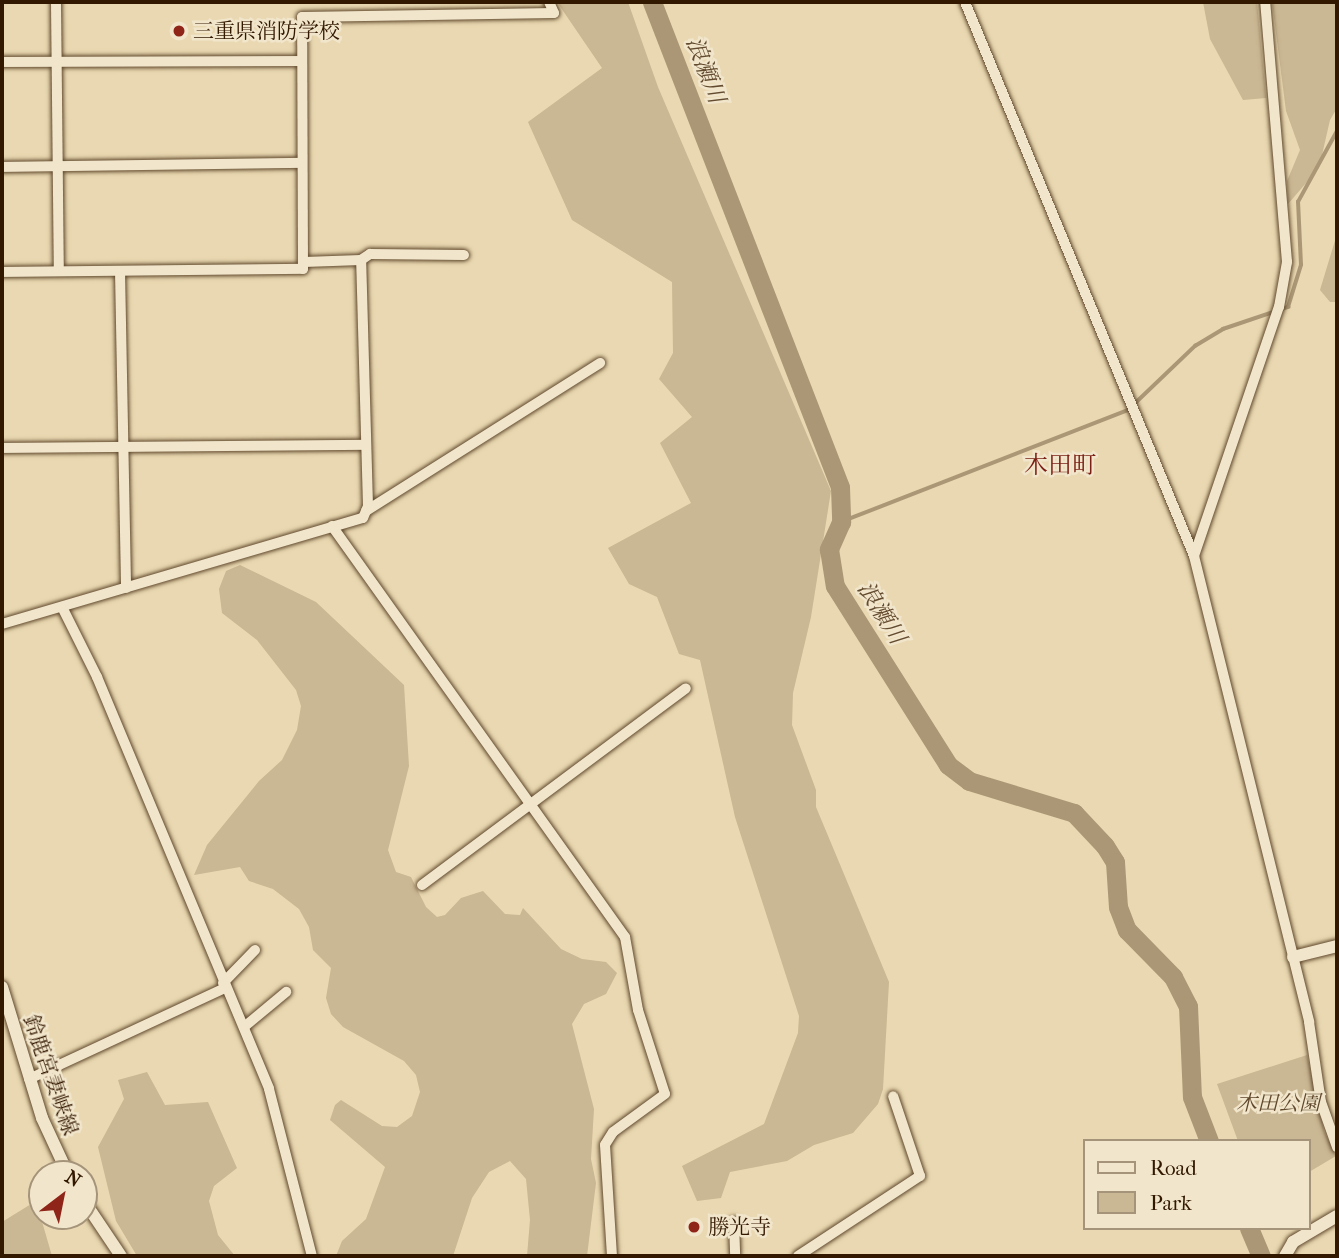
<!DOCTYPE html>
<meta charset="utf-8">
<style>
body{margin:0}
#map{position:relative;width:1339px;height:1258px;overflow:hidden;background:#e9d8b1;font-family:"IM FELL French Canon","Noto Serif JP",serif}
div>[style]{position:absolute}
[style*='--x']{left:calc(var(--x)*1px);top:calc(var(--y)*1px);width:calc(var(--w)*1px);rotate:calc(var(--a)*1deg)}
.green>*{inset:0;background:#cab793}
.stream>*{height:3.5px;margin:-1.75px;padding:0 1.75px;transform-origin:1.75px;border-radius:1.75px;background:#ab9775}
.river>*{height:19px;margin:-9.5px;padding:0 9.5px;transform-origin:9.5px;border-radius:9.5px;background:#ab9775}
.roads{filter:drop-shadow(0 0 2px #60482c) drop-shadow(0 0 2px #60482c)}
.minor>*{height:10px;margin:-5px;padding:0 5px;transform-origin:5px;border-radius:5px;background:#f1e6cc}
.tertiary>*{height:12px;margin:-6px;padding:0 6px;transform-origin:6px;border-radius:6px;background:#f1e6cc}
.secondary>*{height:12px;margin:-6px;padding:0 6px;transform-origin:6px;border-radius:6px;background:#f1e6cc}
.dots>*{width:19px;height:19px;translate:-50% -50%;box-sizing:border-box;border:4px solid #f1e6cc;border-radius:50%}
span{translate:-50% -50%;white-space:nowrap;text-align:center;line-height:1.15;-webkit-text-stroke:5px #f1e6cc;paint-order:stroke}
.poi-label{font-size:21px;color:#331800}
.left{translate:0 -50%;text-align:left}
.street-label{font-size:21px;color:#331800}
.park-label{font-size:21px;color:#60482c;font-style:italic}
.water-label{font-size:23px;color:#634b2f;font-style:italic}
.quarter-label{font-size:24px;color:#7a1f14}
.frame{position:absolute;inset:0;border:4px solid #331800;pointer-events:none}
.legend{position:absolute;left:1083px;top:1139px;width:228px;height:91px;box-sizing:border-box;background:#f1e6cc;border:2px solid #a5947a;margin:0;padding:9px 12px;list-style:none;font-size:21px;color:#331800}
.legend li{display:flex;align-items:center;gap:14px;height:35px}
.legend b{width:35px;border:2px solid #a5947a}
.north{position:absolute;left:28px;top:1160px;width:70px;height:70px;box-sizing:border-box;background:#f1e6cc;border:2px solid #a5947a;border-radius:50%;rotate:32deg;font-size:19px;font-weight:700;line-height:28px;text-align:center;color:#331800}
.north::after{content:'';display:block;margin:auto;width:24px;height:32px;background:#8f2418;clip-path:polygon(50% 0,100% 100%,50% 72%,0 100%)}
</style>
<div id="map">
<div class="green">
<i style="clip-path:polygon(557px 2px,628px 2px,658px 87px,831px 491px,811px 617px,793px 693px,792px 725px,816px 790px,816px 807px,889px 982px,883px 1089px,878px 1104px,853px 1133px,814px 1145px,787px 1161px,730px 1172px,721px 1198px,697px 1201px,682px 1166px,764px 1124px,798px 1033px,799px 1016px,735px 817px,700px 660px,679px 654px,657px 597px,629px 584px,608px 548px,691px 503px,660px 443px,692px 417px,659px 379px,673px 353px,672px 282px,572px 220px,528px 122px,602px 68px)"></i>
<i style="clip-path:polygon(1203px 2px,1257px 2px,1266px 98px,1243px 100px,1210px 39px)"></i>
<i style="clip-path:polygon(1272px 2px,1337px 2px,1337px 108px,1330px 120px,1319px 168px,1288px 204px,1287px 181px,1300px 150px,1286px 111px)"></i>
<i style="clip-path:polygon(1337px 234px,1337px 302px,1330px 302px,1320px 290px)"></i>
<i style="clip-path:polygon(240px 565px,316px 602px,404px 685px,409px 766px,388px 850px,396px 872px,411px 877px,426px 907px,437px 917px,445px 915px,461px 898px,483px 891px,505px 914px,520px 915px,523px 908px,561px 949px,582px 959px,606px 962px,617px 973px,606px 994px,584px 1004px,572px 1024px,594px 1109px,591px 1159px,596px 1183px,587px 1256px,527px 1256px,530px 1220px,526px 1179px,510px 1161px,489px 1172px,472px 1198px,453px 1256px,336px 1256px,342px 1241px,366px 1219px,385px 1167px,330px 1120px,335px 1105px,341px 1100px,382px 1126px,397px 1127px,412px 1116px,420px 1092px,416px 1075px,404px 1061px,343px 1027px,331px 1014px,326px 998px,331px 968px,313px 950px,309px 927px,299px 909px,273px 889px,249px 881px,240px 867px,194px 875px,207px 845px,259px 781px,282px 760px,297px 730px,301px 706px,296px 690px,257px 640px,222px 613px,219px 589px,226px 571px)"></i>
<i style="clip-path:polygon(1307px 1055px,1324px 1131px,1336px 1156px,1309px 1172px,1309px 1141px,1238px 1141px,1217px 1084px)"></i>
<i style="clip-path:polygon(147px 1072px,165px 1105px,208px 1102px,237px 1168px,214px 1186px,209px 1201px,218px 1235px,235px 1256px,137px 1256px,116px 1221px,98px 1147px,124px 1099px,118px 1080px)"></i>
<i style="clip-path:polygon(36px 1201px,52px 1256px,2px 1256px,2px 1222px)"></i>
</div>
<div class="stream">
<i style="--x:841;--y:522;--w:308;--a:-21.3"></i>
<i style="--x:1128;--y:410;--w:93;--a:-43.7"></i>
<i style="--x:1195;--y:346;--w:33;--a:-31"></i>
<i style="--x:1223;--y:329;--w:69;--a:-18.7"></i>
<i style="--x:1288;--y:307;--w:44;--a:-72.8"></i>
<i style="--x:1301;--y:265;--w:63;--a:-92.7"></i>
<i style="--x:1298;--y:202;--w:81;--a:-61.2"></i>
</div>
<div class="river">
<i style="--x:652;--y:2;--w:520;--a:68.81"></i>
<i style="--x:840;--y:487;--w:35;--a:88"></i>
<i style="--x:841;--y:522;--w:30;--a:114"></i>
<i style="--x:829;--y:549;--w:37;--a:81"></i>
<i style="--x:835;--y:586;--w:212;--a:57.7"></i>
<i style="--x:948;--y:765;--w:26;--a:37"></i>
<i style="--x:969;--y:781;--w:110;--a:16.9"></i>
<i style="--x:1074;--y:813;--w:45;--a:46.8"></i>
<i style="--x:1105;--y:846;--w:19;--a:58"></i>
<i style="--x:1115;--y:862;--w:45;--a:86.2"></i>
<i style="--x:1118;--y:907;--w:25;--a:69"></i>
<i style="--x:1127;--y:930;--w:66;--a:45.6"></i>
<i style="--x:1173;--y:977;--w:33;--a:63"></i>
<i style="--x:1188;--y:1006;--w:91;--a:87.5"></i>
<i style="--x:1192;--y:1097;--w:47;--a:68.9"></i>
<i style="--x:1249;--y:1228;--w:30;--a:67"></i>
</div>
<div class="roads">
<div class="minor">
<i style="--x:56;--y:2;--w:269;--a:89.4"></i>
<i style="--x:965;--y:2;--w:599;--a:67.54"></i>
<i style="--x:1194;--y:556;--w:480;--a:76.1"></i>
<i style="--x:1309;--y:1022;--w:81;--a:81.5"></i>
<i style="--x:1321;--y:1102;--w:48;--a:70.4"></i>
<i style="--x:2;--y:62;--w:300;--a:-0.2"></i>
<i style="--x:2;--y:167;--w:300;--a:-0.8"></i>
<i style="--x:304;--y:262;--w:57;--a:-2"></i>
<i style="--x:361;--y:260;--w:11;--a:-34"></i>
<i style="--x:370;--y:254;--w:94;--a:0.6"></i>
<i style="--x:120;--y:271;--w:317;--a:88.9"></i>
<i style="--x:2;--y:272;--w:301;--a:-0.6"></i>
<i style="--x:303;--y:269;--w:252;--a:-90.2"></i>
<i style="--x:302;--y:17;--w:252;--a:-0.9"></i>
<i style="--x:554;--y:13;--w:12;--a:-114"></i>
<i style="--x:2;--y:448;--w:364;--a:-0.5"></i>
<i style="--x:366;--y:511;--w:277;--a:-32.3"></i>
<i style="--x:332;--y:526;--w:505;--a:54.52"></i>
<i style="--x:625;--y:937;--w:74;--a:79.9"></i>
<i style="--x:638;--y:1010;--w:88;--a:72.2"></i>
<i style="--x:665;--y:1094;--w:64;--a:143.8"></i>
<i style="--x:613;--y:1132;--w:15;--a:122"></i>
<i style="--x:605;--y:1145;--w:111;--a:86.4"></i>
<i style="--x:1194;--y:556;--w:263;--a:-71.2"></i>
<i style="--x:1279;--y:307;--w:46;--a:-79.9"></i>
<i style="--x:1287;--y:262;--w:261;--a:-94.8"></i>
<i style="--x:62;--y:607;--w:78;--a:63.4"></i>
<i style="--x:97;--y:677;--w:446;--a:67.3"></i>
<i style="--x:269;--y:1089;--w:172;--a:75.6"></i>
<i style="--x:2;--y:624;--w:376;--a:-16.4"></i>
<i style="--x:363;--y:518;--w:13;--a:-67"></i>
<i style="--x:368;--y:506;--w:246;--a:-91.6"></i>
<i style="--x:422;--y:885;--w:329;--a:-36.7"></i>
<i style="--x:223;--y:983;--w:46;--a:-45.9"></i>
<i style="--x:244;--y:1027;--w:55;--a:-39.8"></i>
<i style="--x:29;--y:1079;--w:216;--a:-24.9"></i>
<i style="--x:734;--y:1222;--w:32;--a:88"></i>
<i style="--x:798;--y:1256;--w:146;--a:-33.3"></i>
<i style="--x:920;--y:1176;--w:84;--a:-108.6"></i>
</div>
<div class="tertiary">
<i style="--x:1293;--y:957;--w:45;--a:-14"></i>
<i style="--x:1285;--y:1256;--w:16;--a:-60"></i>
<i style="--x:1293;--y:1242;--w:51;--a:-30.6"></i>
</div>
<div class="secondary">
<i style="--x:2;--y:987;--w:137;--a:73"></i>
<i style="--x:42;--y:1118;--w:62;--a:65.1"></i>
<i style="--x:84;--y:1201;--w:66;--a:56.1"></i>
</div>
</div>
<div class="dots">
<i style="left:179px;top:31px;background:#8f2418"></i>
<i style="left:694px;top:1227px;background:#8f2418"></i>
</div>
<div class="poi-label">
<span class="left" style="left:193px;top:31px">三重県消防学校</span>
<span class="left" style="left:708px;top:1227px">勝光寺</span>
</div>
<div class="street-label">
<span style="left:51px;top:1075px;rotate:71deg">鈴鹿宮妻峡線</span>
</div>
<div class="park-label">
<span style="left:1278px;top:1103px">木田公園</span>
</div>
<div class="water-label">
<span style="left:705px;top:70px;rotate:69deg">浪瀬川</span>
<span style="left:881px;top:613px;rotate:58deg">浪瀬川</span>
</div>
<div class="quarter-label">
<span style="left:1060px;top:466px">木田町</span>
</div>
<div class="frame"></div>
<ul class="legend">
<li><b style="height:9px;background:#f1e6cc"></b>Road</li>
<li><b style="height:19px;background:#cab793"></b>Park</li>
</ul>
<div class="north">N</div>
</div>
